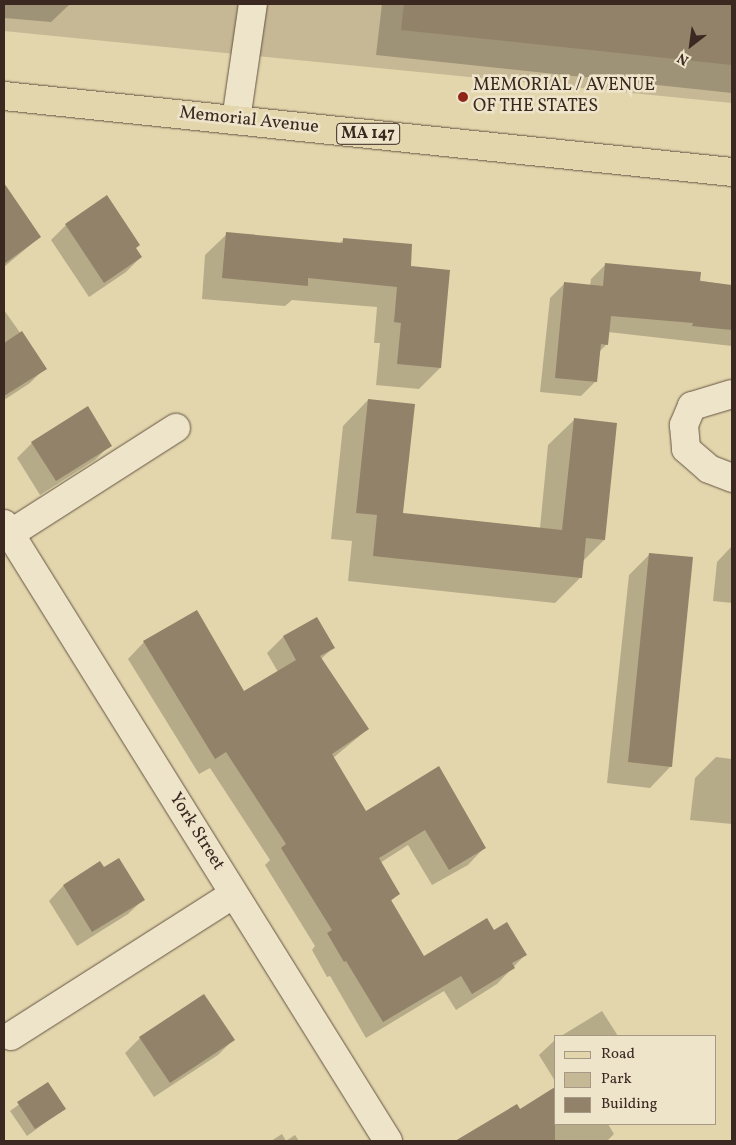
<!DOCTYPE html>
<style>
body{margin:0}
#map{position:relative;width:736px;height:1145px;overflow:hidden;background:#e3d6ac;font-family:Vollkorn,serif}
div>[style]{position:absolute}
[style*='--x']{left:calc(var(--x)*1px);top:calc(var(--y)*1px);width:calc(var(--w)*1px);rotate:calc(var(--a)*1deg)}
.green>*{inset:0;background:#c6b894}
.shadow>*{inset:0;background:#0003}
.building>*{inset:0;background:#928269}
.roads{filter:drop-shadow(0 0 1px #645444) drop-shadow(0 0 1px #645444)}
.minor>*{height:28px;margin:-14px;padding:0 14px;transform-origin:14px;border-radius:14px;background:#ede4c9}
.major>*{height:28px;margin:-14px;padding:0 14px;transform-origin:14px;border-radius:14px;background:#e3d6ac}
.dots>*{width:14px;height:14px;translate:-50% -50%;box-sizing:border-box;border:2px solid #ede4c9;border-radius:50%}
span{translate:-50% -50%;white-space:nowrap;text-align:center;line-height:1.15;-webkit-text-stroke:5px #ede4c9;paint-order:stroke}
.shield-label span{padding:1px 4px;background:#ede4c9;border:1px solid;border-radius:4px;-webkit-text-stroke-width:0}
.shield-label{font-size:16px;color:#3a2821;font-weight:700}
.poi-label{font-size:18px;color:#3a2821}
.left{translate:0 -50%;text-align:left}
.street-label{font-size:18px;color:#3a2821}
.frame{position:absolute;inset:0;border:5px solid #3a2821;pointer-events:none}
.legend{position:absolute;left:554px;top:1035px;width:162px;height:90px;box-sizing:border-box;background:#ede4c9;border:1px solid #a59986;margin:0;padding:6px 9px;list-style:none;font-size:15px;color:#3a2821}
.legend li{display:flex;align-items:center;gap:10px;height:25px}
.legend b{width:25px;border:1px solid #a59986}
.north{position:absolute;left:666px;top:20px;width:50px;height:50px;-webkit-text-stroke:4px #ede4c9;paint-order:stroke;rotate:210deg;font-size:14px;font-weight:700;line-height:20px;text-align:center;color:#3a2821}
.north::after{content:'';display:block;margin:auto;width:18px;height:22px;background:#3a2821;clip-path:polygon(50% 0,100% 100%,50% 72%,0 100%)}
</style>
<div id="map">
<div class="green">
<i style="clip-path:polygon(4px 4px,732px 4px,732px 103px,4px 31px)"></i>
</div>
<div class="shadow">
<i style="clip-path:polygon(4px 4px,70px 4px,51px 22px,4px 18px)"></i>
<i style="clip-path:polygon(382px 4px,732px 4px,732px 93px,376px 55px)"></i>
<i style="clip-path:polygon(4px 185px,40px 237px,4px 267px)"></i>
<i style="clip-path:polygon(66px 225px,135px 248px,141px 257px,126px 272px,89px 297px,51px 240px)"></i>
<i style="clip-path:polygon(227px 234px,339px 244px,344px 239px,409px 267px,440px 368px,419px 389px,376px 385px,380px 343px,374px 343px,377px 307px,292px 300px,285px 306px,202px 299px,205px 255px)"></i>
<i style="clip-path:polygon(606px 264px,732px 286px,732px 346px,608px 332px,607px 344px,599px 352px,596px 381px,581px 396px,540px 392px,550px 298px,565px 283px,590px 286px,591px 279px)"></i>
<i style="clip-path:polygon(4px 310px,45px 368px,30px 383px,4px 400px)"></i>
<i style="clip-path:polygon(368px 400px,402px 514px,540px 528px,548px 445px,574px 420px,604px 540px,583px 561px,581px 577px,555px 603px,348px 581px,352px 541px,331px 539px,343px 426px)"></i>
<i style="clip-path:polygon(32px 443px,110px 445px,95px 460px,40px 495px,17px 458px)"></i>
<i style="clip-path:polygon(732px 546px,732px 603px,713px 601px,717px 562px)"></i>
<i style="clip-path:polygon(650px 554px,671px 766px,650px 788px,607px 783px,629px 575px)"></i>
<i style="clip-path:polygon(316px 619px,333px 648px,321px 659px,368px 729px,333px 758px,366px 813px,438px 768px,484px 848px,468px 865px,432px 885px,408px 845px,380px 863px,398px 894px,390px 902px,424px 958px,493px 931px,526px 954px,497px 984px,456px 1010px,444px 991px,366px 1038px,330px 976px,327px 977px,312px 950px,315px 946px,265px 865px,270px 860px,210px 768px,199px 774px,128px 659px,144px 642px,244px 693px,278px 672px,267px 653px,283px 637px)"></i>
<i style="clip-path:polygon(716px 757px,732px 759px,732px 824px,690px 820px,695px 778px)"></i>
<i style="clip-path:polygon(104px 869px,143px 900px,128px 914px,77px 946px,49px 901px,63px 886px)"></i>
<i style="clip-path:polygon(602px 1011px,618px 1036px,561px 1036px)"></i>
<i style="clip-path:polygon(140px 1038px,233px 1040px,218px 1055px,154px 1097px,125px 1053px)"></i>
<i style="clip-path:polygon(555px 1040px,555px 1081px,539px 1055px)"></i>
<i style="clip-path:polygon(47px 1084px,64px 1109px,27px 1136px,10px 1111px)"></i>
<i style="clip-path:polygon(516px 1106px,519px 1111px,555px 1124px,608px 1124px,614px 1134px,607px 1141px,458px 1141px)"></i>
<i style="clip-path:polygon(282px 1134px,286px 1141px,271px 1141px)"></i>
<i style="clip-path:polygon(295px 1135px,299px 1141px,286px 1141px)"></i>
</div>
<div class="building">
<i style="clip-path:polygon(404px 4px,732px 4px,732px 65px,401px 30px)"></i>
<i style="clip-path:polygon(4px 183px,41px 237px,4px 264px)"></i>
<i style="clip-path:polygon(107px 195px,140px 245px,136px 248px,142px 257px,104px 283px,65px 224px)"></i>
<i style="clip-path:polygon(226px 232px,343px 243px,343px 238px,412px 244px,411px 266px,450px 270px,441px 368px,397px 364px,401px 323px,394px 322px,397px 287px,308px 278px,308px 286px,222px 278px)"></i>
<i style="clip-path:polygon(605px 263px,701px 272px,700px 281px,732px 285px,732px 330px,692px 326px,693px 323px,611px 316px,608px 345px,601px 344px,597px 382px,555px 378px,564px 282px,603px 286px)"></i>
<i style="clip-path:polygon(22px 331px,47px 369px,4px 396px,4px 343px)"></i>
<i style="clip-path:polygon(368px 399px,415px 404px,403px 513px,562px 530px,574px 418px,617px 423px,605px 540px,586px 538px,582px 578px,373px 556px,377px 515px,356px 513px)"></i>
<i style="clip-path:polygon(88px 406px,112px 446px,56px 481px,31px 442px)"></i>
<i style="clip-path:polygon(649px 553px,693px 557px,672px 767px,628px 762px)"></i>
<i style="clip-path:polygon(197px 610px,244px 691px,296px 660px,283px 636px,317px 617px,335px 648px,320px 656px,369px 729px,332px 754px,366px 811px,439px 766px,486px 848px,449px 870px,425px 830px,379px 858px,400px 894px,391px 900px,424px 956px,487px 918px,494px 930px,507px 922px,527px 955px,512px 963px,515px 968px,472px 994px,461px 976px,383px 1022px,346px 961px,344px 962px,327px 933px,332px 930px,281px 848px,286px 844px,226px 752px,215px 759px,143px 641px)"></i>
<i style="clip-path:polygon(119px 858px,145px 900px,92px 932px,63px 885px,100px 861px,104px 867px)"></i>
<i style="clip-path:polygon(204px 994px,235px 1040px,170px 1083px,139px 1037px)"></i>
<i style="clip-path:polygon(48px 1082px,66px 1109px,35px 1129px,17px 1102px)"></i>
<i style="clip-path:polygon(555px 1087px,555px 1141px,455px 1141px,517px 1104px,520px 1109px)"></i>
</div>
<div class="roads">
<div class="minor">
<i style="--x:236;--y:120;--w:117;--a:-81.7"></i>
<i style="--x:732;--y:394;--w:42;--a:163.3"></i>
<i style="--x:692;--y:406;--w:21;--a:113"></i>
<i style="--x:684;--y:425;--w:24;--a:85"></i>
<i style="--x:686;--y:449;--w:30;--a:41"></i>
<i style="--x:709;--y:469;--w:25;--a:21"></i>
<i style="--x:4;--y:524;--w:727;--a:58.1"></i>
<i style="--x:10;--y:534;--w:197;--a:-32.6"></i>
<i style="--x:11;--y:1036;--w:264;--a:-32.5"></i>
</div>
<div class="major">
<i style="--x:4;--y:96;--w:732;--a:5.96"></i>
</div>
</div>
<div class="dots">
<i style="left:463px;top:97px;background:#8f2418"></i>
</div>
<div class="shield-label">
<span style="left:368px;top:134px">MA 147</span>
</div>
<div class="poi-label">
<span class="left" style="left:473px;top:97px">MEMORIAL / AVENUE<br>OF THE STATES</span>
</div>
<div class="street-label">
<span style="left:249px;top:121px;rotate:6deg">Memorial Avenue</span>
<span style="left:196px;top:832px;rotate:58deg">York Street</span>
</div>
<div class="frame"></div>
<ul class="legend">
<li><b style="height:6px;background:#e3d6ac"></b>Road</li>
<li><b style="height:14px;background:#c6b894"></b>Park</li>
<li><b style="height:14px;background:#928269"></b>Building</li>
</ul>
<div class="north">N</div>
</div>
